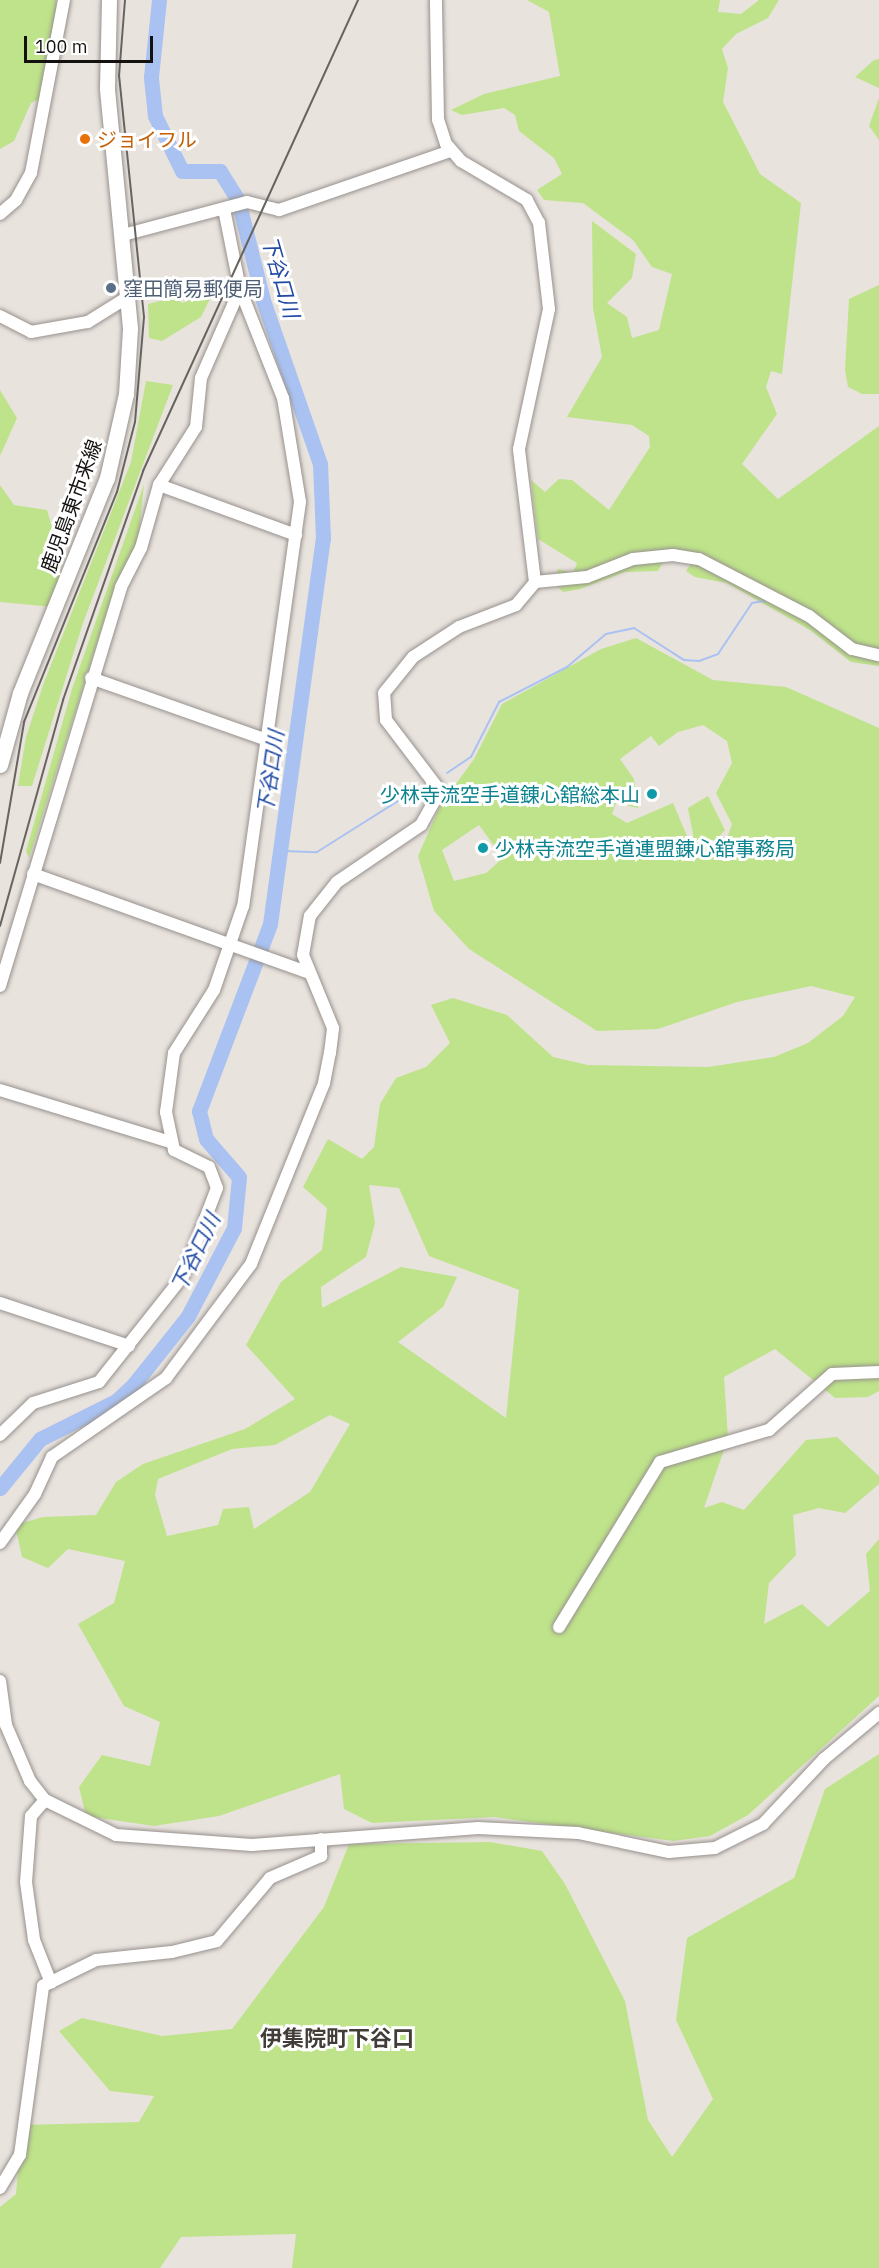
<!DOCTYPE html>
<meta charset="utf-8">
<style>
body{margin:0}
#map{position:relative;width:879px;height:2268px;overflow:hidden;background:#e9e3de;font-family:"IBM Plex Sans","Noto Sans JP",sans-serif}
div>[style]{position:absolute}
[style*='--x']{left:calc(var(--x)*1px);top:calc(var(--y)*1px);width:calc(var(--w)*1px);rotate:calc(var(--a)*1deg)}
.green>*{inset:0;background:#bee38a}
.stream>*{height:2px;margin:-1px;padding:0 1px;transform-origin:1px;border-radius:1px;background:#a9c2f2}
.river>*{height:15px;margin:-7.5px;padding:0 7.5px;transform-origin:7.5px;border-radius:7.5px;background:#a9c2f2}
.roads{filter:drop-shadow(0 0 2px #97918d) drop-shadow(0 0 2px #97918d)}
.minor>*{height:12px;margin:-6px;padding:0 6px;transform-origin:6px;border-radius:6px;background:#fff}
.major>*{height:15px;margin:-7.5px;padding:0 7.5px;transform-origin:7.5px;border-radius:7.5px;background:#fff}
.rail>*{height:2px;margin:-1px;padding:0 1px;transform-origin:1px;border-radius:1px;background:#676460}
.dots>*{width:16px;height:16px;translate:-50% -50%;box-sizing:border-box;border:3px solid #fff;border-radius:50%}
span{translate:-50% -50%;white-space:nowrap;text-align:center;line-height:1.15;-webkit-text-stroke:6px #fff;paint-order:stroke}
.food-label{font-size:20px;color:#c56008}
.left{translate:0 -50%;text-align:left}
.service-label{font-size:20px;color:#4e5e75}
.street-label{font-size:20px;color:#141210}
.culture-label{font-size:20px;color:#0d838f}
.right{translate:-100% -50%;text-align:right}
.water-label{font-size:21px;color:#214aa4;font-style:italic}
.quarter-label{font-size:22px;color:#423d39;font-weight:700}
.scale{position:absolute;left:24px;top:36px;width:129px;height:27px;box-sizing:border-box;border:3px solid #141210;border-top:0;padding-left:8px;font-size:18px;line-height:21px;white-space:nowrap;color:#141210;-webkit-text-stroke:4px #fff;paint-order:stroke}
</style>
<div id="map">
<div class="green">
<i style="clip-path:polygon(0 0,56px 0,57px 15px,44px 97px,31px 103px,14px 141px,0 149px)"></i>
<i style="clip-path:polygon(527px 0,720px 0,718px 12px,741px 14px,759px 0,779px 0,768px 18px,736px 34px,722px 49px,728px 68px,723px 102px,760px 174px,801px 203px,782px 374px,771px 371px,766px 387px,777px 414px,742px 464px,778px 499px,879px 426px,879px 666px,851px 662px,810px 630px,727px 583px,695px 577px,686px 571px,697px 555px,670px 550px,658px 571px,625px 572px,580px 589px,563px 592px,553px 582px,558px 569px,573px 573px,577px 563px,538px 539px,531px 480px,545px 492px,559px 479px,572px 480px,609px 510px,650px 447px,649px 436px,632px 425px,567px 417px,602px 357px,593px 308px,592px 221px,636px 254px,632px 278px,607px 303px,627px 317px,632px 338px,659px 330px,672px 274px,652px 267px,633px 240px,583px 203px,544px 200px,537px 190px,562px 174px,554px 158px,519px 131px,515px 115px,504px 108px,462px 115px,451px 110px,484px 94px,560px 76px,549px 12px)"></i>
<i style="clip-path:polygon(879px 59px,879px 88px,855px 77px,874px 60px)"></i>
<i style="clip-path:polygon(879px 98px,879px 140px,869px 126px)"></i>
<i style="clip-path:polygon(879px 285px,879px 394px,862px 394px,848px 387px,845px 370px,849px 299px)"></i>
<i style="clip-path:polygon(206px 293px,213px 293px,201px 317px,162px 341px,149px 338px,148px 304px,176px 297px,182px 303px)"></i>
<i style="clip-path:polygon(146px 381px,173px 385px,83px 623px,32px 786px,18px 786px,26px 737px,43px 685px,131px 462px)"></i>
<i style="clip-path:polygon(0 390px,17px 418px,0 456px)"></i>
<i style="clip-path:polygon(144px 484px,138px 542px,110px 602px,29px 858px,26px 851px,72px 689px)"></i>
<i style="clip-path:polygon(0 485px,14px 505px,47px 510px,62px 562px,53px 607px,0 602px)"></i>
<i style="clip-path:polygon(evenodd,636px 638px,713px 680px,786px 687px,879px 728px,879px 1391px,868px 1397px,835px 1398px,775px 1349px,724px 1377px,728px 1438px,704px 1508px,722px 1502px,744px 1510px,806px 1440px,837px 1437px,879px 1476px,879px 1484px,845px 1513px,819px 1508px,793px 1515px,796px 1555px,769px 1583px,764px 1624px,802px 1604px,828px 1627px,870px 1591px,866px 1554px,879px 1539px,879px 1696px,748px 1815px,710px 1836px,673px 1841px,494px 1817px,372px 1823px,344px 1809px,340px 1774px,219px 1816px,154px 1826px,86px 1816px,79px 1787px,102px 1755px,150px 1766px,160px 1722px,124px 1706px,78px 1624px,114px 1603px,125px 1561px,68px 1549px,48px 1568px,22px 1557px,15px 1525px,43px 1517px,96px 1515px,116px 1482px,143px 1464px,245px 1429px,295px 1399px,246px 1345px,281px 1282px,322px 1250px,327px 1208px,303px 1187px,328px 1139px,362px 1159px,374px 1147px,380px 1104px,396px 1078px,426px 1067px,450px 1043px,431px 1005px,453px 998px,507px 1015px,553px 1057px,588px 1065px,708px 1067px,774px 1057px,808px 1043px,843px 1016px,855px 997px,811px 986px,737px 1002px,658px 1029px,597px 1031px,469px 949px,434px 911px,418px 856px,440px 806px,474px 759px,502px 704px,601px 649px,636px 638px,703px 725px,727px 741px,732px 763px,716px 793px,732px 824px,727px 838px,693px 850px,673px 803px,627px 823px,612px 814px,616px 803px,638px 808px,634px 779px,620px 759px,651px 736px,659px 746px,678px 732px,703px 725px,636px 638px,479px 825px,503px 858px,486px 873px,454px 881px,442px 850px,479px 825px,636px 638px,369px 1185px,399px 1188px,429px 1256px,519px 1290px,506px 1418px,398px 1342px,443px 1307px,457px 1277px,401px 1267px,322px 1308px,321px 1287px,366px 1257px,375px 1223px,369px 1185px,636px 638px,330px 1415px,350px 1424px,310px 1492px,254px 1529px,249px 1507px,223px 1509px,218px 1525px,167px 1536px,155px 1495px,158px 1479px,232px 1449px,275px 1445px,330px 1415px)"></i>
<i style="clip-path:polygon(708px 796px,725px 830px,717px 839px,695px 845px,688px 808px)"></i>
<i style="clip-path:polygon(879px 1754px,879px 2268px,292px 2268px,296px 2234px,181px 2237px,160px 2268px,0 2268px,0 2207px,16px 2194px,22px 2125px,139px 2122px,154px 2096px,110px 2091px,59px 2031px,82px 2018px,162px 2036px,232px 2029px,324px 1907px,349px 1844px,490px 1842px,542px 1851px,565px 1884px,625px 2001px,648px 2120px,672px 2157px,713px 2099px,676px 2020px,687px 1938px,794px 1878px,825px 1789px)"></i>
</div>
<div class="stream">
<i style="--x:447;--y:773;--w:29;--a:-34"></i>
<i style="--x:471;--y:757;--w:62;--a:-63"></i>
<i style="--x:499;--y:702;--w:76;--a:-27.2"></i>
<i style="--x:567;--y:667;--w:51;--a:-40.2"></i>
<i style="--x:606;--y:634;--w:29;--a:-12"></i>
<i style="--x:634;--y:628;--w:59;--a:32.6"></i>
<i style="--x:684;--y:660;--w:15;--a:4"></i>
<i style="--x:699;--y:661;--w:20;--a:-20"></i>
<i style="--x:718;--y:654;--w:61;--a:-56.3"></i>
<i style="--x:752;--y:603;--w:13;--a:-9"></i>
<i style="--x:283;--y:851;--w:34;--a:2"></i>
<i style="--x:317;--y:852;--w:118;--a:-32.2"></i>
</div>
<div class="river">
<i style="--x:0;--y:1488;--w:63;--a:-50.8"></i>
<i style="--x:40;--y:1439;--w:85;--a:-26.6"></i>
<i style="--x:116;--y:1401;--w:25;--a:-43"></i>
<i style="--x:134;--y:1384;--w:87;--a:-51.5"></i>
<i style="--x:188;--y:1316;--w:99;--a:-62.4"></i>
<i style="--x:234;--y:1228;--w:51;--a:-84.4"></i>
<i style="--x:239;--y:1177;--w:50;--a:-131"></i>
<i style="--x:206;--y:1139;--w:29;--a:-104"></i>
<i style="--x:199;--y:1111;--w:200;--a:-69.2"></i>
<i style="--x:270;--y:924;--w:390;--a:-82.2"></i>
<i style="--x:323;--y:538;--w:74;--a:-92.3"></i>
<i style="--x:320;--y:464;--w:174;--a:-109.2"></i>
<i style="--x:263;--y:300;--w:103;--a:-104"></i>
<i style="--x:238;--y:200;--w:34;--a:-122"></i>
<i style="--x:220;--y:171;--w:38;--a:180"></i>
<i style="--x:182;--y:171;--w:61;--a:-116.1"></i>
<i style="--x:155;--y:116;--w:39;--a:-96"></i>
<i style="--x:151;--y:77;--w:77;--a:-84.1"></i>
</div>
<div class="roads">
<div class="minor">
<i style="--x:224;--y:209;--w:82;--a:78.7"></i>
<i style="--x:0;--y:214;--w:21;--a:-41"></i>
<i style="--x:16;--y:200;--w:31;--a:-61"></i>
<i style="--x:31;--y:173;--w:176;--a:-79.2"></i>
<i style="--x:123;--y:235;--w:128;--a:-14.9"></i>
<i style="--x:247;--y:202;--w:33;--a:14"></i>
<i style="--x:279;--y:210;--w:181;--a:-19"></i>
<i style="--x:0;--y:316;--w:35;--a:27"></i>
<i style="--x:31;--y:332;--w:58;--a:-10"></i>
<i style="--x:88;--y:322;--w:47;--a:-32"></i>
<i style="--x:159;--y:485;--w:146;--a:20.1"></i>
<i style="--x:535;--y:582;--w:52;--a:-5.5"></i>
<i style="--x:587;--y:577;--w:49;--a:-21.4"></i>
<i style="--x:633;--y:559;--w:40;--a:-5.7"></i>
<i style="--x:673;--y:555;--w:26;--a:9"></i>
<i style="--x:699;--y:559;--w:124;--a:27.4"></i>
<i style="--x:809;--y:616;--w:54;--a:37.5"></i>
<i style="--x:852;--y:649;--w:28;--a:13"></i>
<i style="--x:91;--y:678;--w:187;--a:19.4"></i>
<i style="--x:33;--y:874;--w:291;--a:19.7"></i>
<i style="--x:0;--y:986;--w:417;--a:-73.1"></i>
<i style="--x:121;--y:587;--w:44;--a:-62.9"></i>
<i style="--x:141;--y:548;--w:66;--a:-74.1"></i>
<i style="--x:159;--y:485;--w:69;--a:-57.5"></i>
<i style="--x:196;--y:427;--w:49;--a:-84.2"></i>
<i style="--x:201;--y:378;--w:97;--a:-66.3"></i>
<i style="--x:240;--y:289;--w:117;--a:68.5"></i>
<i style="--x:283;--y:398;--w:105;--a:80.7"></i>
<i style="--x:300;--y:502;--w:408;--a:98"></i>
<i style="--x:243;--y:906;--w:89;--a:109"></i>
<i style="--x:214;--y:990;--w:75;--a:122.4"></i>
<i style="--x:174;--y:1053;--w:60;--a:97.7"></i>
<i style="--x:166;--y:1112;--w:39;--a:78"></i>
<i style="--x:174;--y:1150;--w:39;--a:26"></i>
<i style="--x:209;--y:1167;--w:22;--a:69"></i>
<i style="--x:217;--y:1188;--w:94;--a:111.1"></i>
<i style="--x:183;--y:1276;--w:135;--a:128.4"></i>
<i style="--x:99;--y:1382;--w:69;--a:162.3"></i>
<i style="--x:33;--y:1403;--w:46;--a:135.9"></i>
<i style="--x:0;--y:1090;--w:178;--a:17"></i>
<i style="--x:0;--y:1303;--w:136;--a:18.4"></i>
<i style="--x:0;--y:1543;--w:60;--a:-54.5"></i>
<i style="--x:35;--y:1494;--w:41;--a:-65.3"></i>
<i style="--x:52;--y:1457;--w:139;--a:-34.7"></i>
<i style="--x:166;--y:1378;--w:142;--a:-53.3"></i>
<i style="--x:251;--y:1264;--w:195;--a:-68"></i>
<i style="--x:324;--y:1083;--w:31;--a:-79"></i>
<i style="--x:330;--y:1053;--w:25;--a:-83"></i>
<i style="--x:333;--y:1028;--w:79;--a:-112.3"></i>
<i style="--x:303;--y:955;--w:40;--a:-80"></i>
<i style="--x:310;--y:916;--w:43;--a:-51.5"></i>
<i style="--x:337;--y:882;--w:102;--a:-34.2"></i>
<i style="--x:421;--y:825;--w:26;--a:-61"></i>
<i style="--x:434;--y:802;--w:15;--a:-79"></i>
<i style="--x:437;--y:787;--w:84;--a:-127.3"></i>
<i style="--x:386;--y:720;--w:27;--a:-94"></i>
<i style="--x:384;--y:693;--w:46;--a:-51.1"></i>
<i style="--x:413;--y:657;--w:55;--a:-33.1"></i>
<i style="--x:459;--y:627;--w:61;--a:-21.1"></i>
<i style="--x:516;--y:605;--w:30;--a:-50"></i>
<i style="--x:535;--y:582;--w:134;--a:-96.9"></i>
<i style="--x:519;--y:449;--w:143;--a:-77.9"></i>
<i style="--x:549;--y:309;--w:87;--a:-96.6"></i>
<i style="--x:539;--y:223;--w:26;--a:-118"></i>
<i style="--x:527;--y:200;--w:77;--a:-149.4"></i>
<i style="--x:461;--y:161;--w:23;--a:-131"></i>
<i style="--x:446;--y:144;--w:25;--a:-108"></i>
<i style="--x:438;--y:120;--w:120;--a:-91"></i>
<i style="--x:559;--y:1627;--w:193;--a:-58.5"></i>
<i style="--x:660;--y:1462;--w:114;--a:-16.4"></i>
<i style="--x:769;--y:1430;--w:84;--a:-41.6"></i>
<i style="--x:832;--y:1374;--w:47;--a:-2.4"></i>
<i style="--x:0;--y:1681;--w:44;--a:82.2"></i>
<i style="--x:6;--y:1725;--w:61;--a:66.8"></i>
<i style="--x:30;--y:1781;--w:24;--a:52"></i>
<i style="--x:45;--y:1800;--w:79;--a:26.2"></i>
<i style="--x:116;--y:1835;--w:136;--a:4.2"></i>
<i style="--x:252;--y:1845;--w:227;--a:-4.3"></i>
<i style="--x:478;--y:1828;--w:100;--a:2.9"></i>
<i style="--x:578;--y:1833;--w:93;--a:11.8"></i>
<i style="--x:669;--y:1852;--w:46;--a:-5"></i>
<i style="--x:715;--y:1848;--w:54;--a:-26.6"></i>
<i style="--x:763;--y:1824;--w:89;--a:-46.8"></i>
<i style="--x:824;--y:1759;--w:72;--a:-39.9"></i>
<i style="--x:45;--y:1800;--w:21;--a:131"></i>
<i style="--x:31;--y:1816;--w:66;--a:94.3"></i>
<i style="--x:26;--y:1882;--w:59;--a:82.1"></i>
<i style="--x:34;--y:1940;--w:46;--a:68.4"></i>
<i style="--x:0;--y:2188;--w:39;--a:-59"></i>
<i style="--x:20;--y:2155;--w:171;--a:-82.2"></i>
<i style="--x:43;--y:1986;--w:59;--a:-26.1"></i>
<i style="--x:96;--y:1960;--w:76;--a:-6"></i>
<i style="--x:172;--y:1952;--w:46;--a:-13.7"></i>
<i style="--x:217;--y:1941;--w:82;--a:-49.9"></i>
<i style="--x:270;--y:1878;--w:56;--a:-23.3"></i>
<i style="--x:321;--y:1856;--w:17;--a:-90"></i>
</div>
<div class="major">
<i style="--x:0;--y:765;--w:75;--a:-74.5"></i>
<i style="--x:20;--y:693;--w:232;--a:-68"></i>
<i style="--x:107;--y:478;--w:86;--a:-77.3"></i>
<i style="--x:126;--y:394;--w:66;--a:-86.5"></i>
<i style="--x:130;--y:328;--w:241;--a:-95.5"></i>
<i style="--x:107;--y:88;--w:88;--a:-88.7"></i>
</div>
</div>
<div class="rail">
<i style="--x:0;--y:863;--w:143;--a:-80.3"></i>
<i style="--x:24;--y:722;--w:248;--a:-68"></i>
<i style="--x:117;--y:492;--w:72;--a:-75.6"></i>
<i style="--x:135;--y:422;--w:105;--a:-85.1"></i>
<i style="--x:144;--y:317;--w:242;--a:-95.9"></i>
<i style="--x:119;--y:76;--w:76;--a:-85.5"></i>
<i style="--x:0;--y:926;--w:235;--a:-74.4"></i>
<i style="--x:63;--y:700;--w:243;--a:-70.7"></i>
<i style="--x:143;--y:471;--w:518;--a:-65.46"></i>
</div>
<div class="dots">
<i style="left:85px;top:139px;background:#e8710a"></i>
<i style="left:111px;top:288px;background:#5c6f8a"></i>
<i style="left:652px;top:794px;background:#0f9aa8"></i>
<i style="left:483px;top:848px;background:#0f9aa8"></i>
</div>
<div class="food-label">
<span class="left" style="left:97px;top:139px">ジョイフル</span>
</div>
<div class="service-label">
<span class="left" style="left:123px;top:288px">窪田簡易郵便局</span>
</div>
<div class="street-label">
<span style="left:71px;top:506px;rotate:-70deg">鹿児島東市来線</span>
</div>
<div class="culture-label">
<span class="right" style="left:640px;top:794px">少林寺流空手道錬心舘総本山</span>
<span class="left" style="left:495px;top:848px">少林寺流空手道連盟錬心舘事務局</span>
</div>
<div class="water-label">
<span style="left:281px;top:277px;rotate:74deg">下谷口川</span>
<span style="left:270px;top:772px;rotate:-82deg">下谷口川</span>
<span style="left:195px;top:1252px;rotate:-64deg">下谷口川</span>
</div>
<div class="quarter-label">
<span style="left:337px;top:2038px">伊集院町下谷口</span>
</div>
<div class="scale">100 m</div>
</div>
